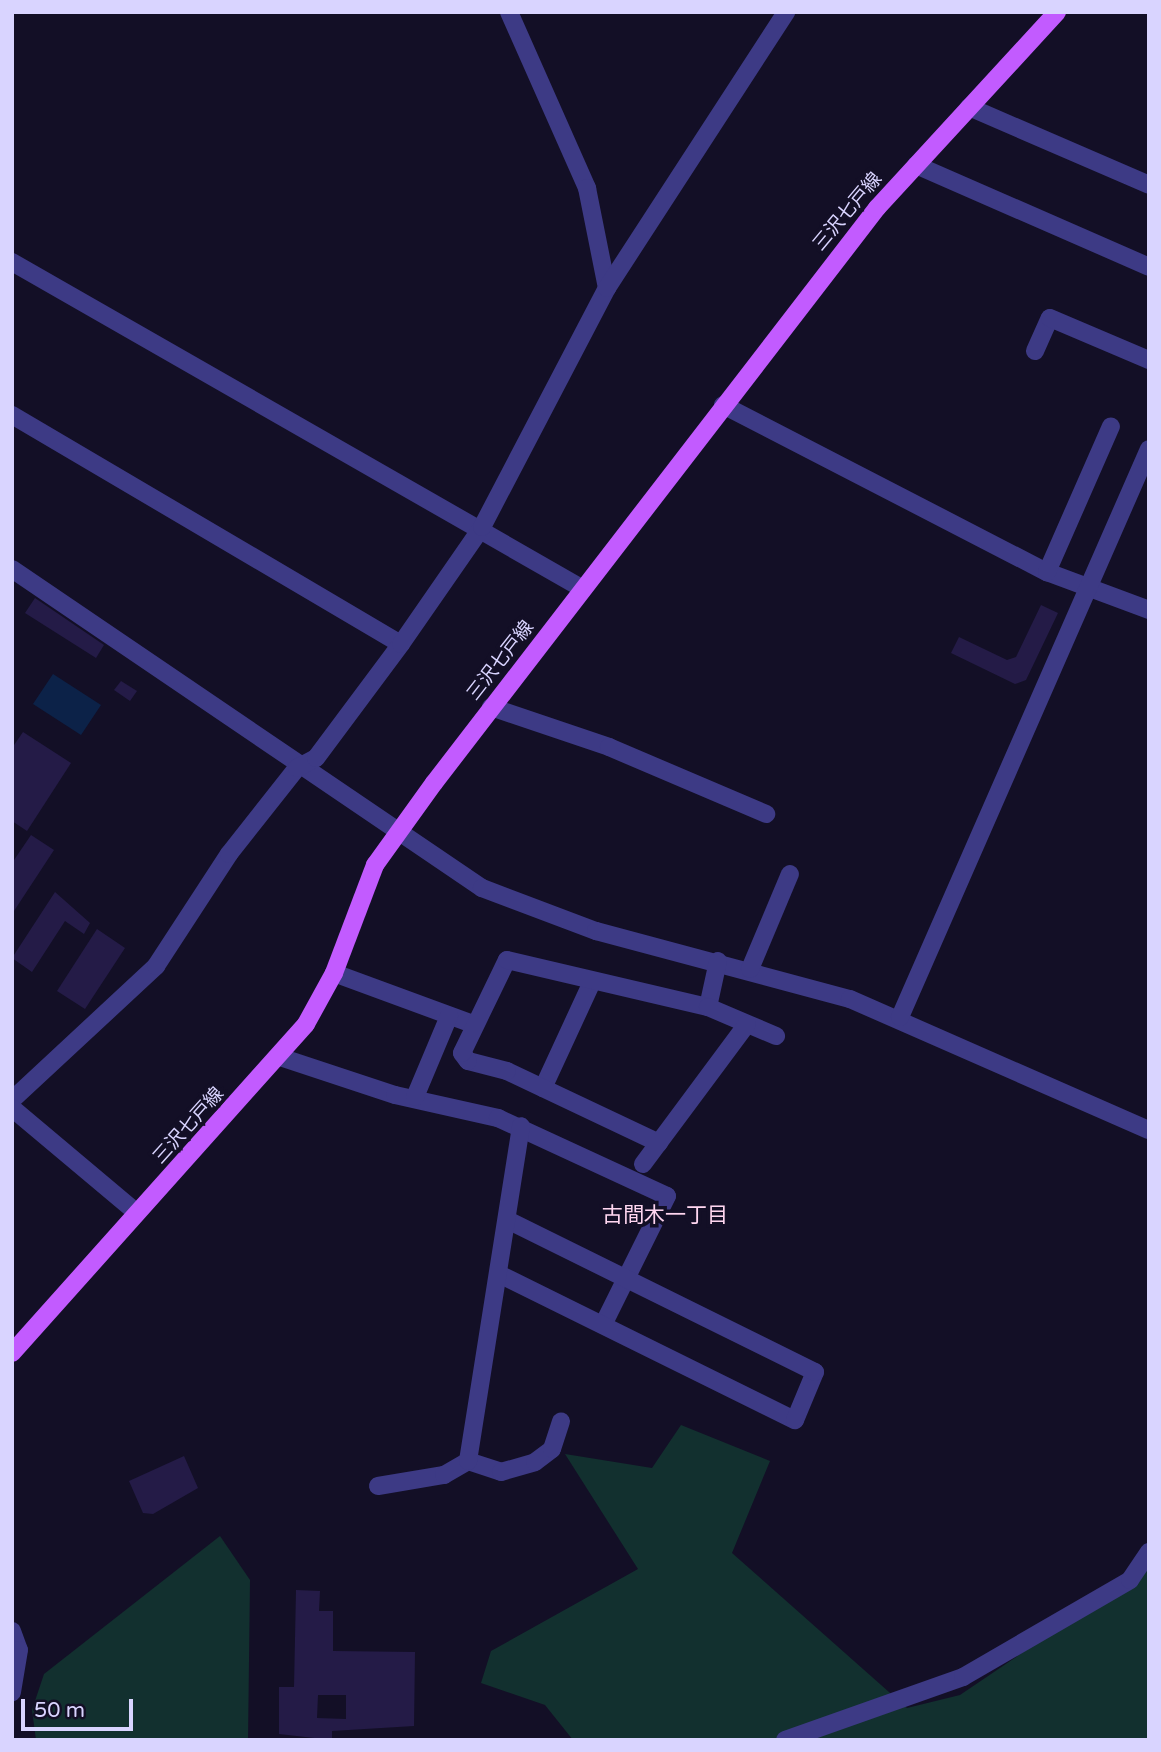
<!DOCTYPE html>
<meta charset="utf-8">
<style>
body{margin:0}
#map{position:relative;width:1161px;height:1752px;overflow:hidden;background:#130f26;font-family:"Varela Round","Noto Sans JP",sans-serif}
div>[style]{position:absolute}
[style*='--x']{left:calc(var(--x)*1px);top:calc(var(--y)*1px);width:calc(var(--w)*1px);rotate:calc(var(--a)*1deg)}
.green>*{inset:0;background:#12302f}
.water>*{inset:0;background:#0c2248}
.building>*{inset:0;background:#241b47}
.street>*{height:18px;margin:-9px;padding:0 9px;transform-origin:9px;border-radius:9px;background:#3d3a85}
.primary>*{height:18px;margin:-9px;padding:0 9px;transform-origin:9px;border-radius:9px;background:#c25bff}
span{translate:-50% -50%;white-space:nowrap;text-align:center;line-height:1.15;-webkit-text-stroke:7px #130f26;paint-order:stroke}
.street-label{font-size:19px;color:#d9d4ff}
.neighbourhood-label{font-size:21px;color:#ffd6f0}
.frame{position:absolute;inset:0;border:14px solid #d9d4ff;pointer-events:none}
.scale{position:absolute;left:21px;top:1699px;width:112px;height:32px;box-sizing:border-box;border:4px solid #d9d4ff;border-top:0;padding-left:9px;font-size:21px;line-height:24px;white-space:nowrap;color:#d9d4ff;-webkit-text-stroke:5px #130f26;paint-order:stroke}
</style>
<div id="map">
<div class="green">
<i style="clip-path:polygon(681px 1425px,770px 1461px,732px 1553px,907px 1708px,960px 1695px,1149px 1567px,1149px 1740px,573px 1740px,545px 1705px,481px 1683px,491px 1651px,638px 1569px,565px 1454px,652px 1468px)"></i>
<i style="clip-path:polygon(220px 1536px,250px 1580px,248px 1740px,36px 1740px,32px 1710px,44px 1674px)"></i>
</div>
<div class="water">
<i style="clip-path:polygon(53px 674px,101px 705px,81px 735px,33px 704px)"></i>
</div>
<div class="building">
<i style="clip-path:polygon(35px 598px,104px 645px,96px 658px,25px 613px)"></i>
<i style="clip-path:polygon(1041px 605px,1058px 613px,1026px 680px,1015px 684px,951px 653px,959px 637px,1007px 660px,1016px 657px)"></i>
<i style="clip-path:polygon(121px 681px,137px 691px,130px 701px,114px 690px)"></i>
<i style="clip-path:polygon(23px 732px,71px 763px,27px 831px,12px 821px,12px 748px)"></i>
<i style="clip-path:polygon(31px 835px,54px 850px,12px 914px,12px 863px)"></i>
<i style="clip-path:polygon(55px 892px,90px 923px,84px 934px,65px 921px,32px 972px,12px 958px)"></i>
<i style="clip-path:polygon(97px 929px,125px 948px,85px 1009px,57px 991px)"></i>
<i style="clip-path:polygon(184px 1456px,198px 1488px,153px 1514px,143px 1513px,129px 1481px)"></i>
<i style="clip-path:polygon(evenodd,296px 1590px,320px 1591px,319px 1611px,333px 1611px,333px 1651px,415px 1652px,414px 1726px,332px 1731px,332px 1740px,279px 1734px,279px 1687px,294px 1687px,296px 1590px,318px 1695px,346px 1695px,346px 1719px,317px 1718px,318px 1695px)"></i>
</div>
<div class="street">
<i style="--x:509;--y:12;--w:193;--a:66.1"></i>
<i style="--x:587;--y:188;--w:102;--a:78.7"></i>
<i style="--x:969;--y:107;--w:196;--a:23.4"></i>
<i style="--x:916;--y:165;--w:254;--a:23.6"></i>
<i style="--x:12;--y:262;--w:658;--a:29.8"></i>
<i style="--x:1035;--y:351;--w:36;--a:-66"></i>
<i style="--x:1050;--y:318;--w:108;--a:23"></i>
<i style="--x:723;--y:405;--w:365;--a:27.3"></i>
<i style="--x:1047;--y:572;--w:109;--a:20.4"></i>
<i style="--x:12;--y:415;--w:451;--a:30.5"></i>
<i style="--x:12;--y:569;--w:568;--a:34.17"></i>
<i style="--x:482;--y:888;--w:122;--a:20.7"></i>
<i style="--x:596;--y:931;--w:263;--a:15"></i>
<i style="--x:850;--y:999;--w:326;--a:23.7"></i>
<i style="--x:1047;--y:572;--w:159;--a:-66.3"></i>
<i style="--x:491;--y:707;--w:125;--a:18.7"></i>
<i style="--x:609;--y:747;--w:171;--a:23.1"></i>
<i style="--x:750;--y:969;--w:103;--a:-67.2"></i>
<i style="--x:334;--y:973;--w:150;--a:20.2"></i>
<i style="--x:708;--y:1007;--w:47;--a:-77.7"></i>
<i style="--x:900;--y:1017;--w:620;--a:-66.33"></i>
<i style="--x:280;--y:1057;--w:121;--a:18.3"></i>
<i style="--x:395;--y:1095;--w:106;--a:12.6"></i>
<i style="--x:498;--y:1118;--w:186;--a:24.8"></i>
<i style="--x:667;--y:1196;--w:142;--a:116.4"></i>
<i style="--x:543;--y:1088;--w:117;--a:-65.2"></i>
<i style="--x:415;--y:1097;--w:88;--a:-67.2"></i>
<i style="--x:12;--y:1100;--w:197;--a:-42.9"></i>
<i style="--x:156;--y:966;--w:134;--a:-56.9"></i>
<i style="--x:229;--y:854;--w:110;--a:-51.7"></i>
<i style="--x:297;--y:768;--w:21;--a:-28"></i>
<i style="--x:316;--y:758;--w:142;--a:-53.3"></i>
<i style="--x:401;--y:644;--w:142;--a:-55.3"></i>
<i style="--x:482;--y:527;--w:270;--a:-62.4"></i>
<i style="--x:607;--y:288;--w:329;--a:-57"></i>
<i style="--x:12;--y:1108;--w:163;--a:40"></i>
<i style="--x:659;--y:1143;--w:168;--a:-154.7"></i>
<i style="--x:507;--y:1071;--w:40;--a:-165.6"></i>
<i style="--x:468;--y:1061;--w:10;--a:-127"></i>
<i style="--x:462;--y:1053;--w:103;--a:-64.2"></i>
<i style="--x:507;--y:960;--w:206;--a:13.2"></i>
<i style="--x:708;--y:1007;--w:74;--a:23.1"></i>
<i style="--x:643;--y:1164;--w:174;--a:-53.4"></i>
<i style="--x:499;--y:1274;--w:330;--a:26.3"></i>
<i style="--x:795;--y:1420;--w:52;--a:-67.4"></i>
<i style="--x:815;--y:1372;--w:343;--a:-153.7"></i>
<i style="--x:468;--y:1461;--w:35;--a:18"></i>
<i style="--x:501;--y:1472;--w:35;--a:-16"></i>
<i style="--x:535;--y:1462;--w:21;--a:-37"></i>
<i style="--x:552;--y:1449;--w:29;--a:-72"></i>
<i style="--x:378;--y:1486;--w:67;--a:-9.5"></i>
<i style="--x:444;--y:1475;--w:28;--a:-30"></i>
<i style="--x:468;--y:1461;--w:339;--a:-81"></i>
<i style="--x:12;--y:1631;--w:20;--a:70"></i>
<i style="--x:19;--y:1650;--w:43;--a:99.5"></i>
<i style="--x:785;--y:1740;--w:189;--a:-19.5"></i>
<i style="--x:963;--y:1677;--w:193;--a:-30.1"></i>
<i style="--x:1130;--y:1580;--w:34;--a:-56"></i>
</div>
<div class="primary">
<i style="--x:12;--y:1353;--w:441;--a:-48.2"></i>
<i style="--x:306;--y:1024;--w:58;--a:-61.2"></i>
<i style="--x:334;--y:973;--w:116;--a:-69.2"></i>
<i style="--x:375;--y:865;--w:101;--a:-54.3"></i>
<i style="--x:434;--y:783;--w:726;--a:-52.39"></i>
<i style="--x:877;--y:208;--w:266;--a:-47.4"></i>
</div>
<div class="street-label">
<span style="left:848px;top:212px;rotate:-50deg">三沢七戸線</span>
<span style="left:501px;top:661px;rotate:-52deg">三沢七戸線</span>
<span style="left:189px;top:1126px;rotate:-48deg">三沢七戸線</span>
</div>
<div class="neighbourhood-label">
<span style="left:665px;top:1216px">古間木一丁目</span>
</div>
<div class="frame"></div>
<div class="scale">50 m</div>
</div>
